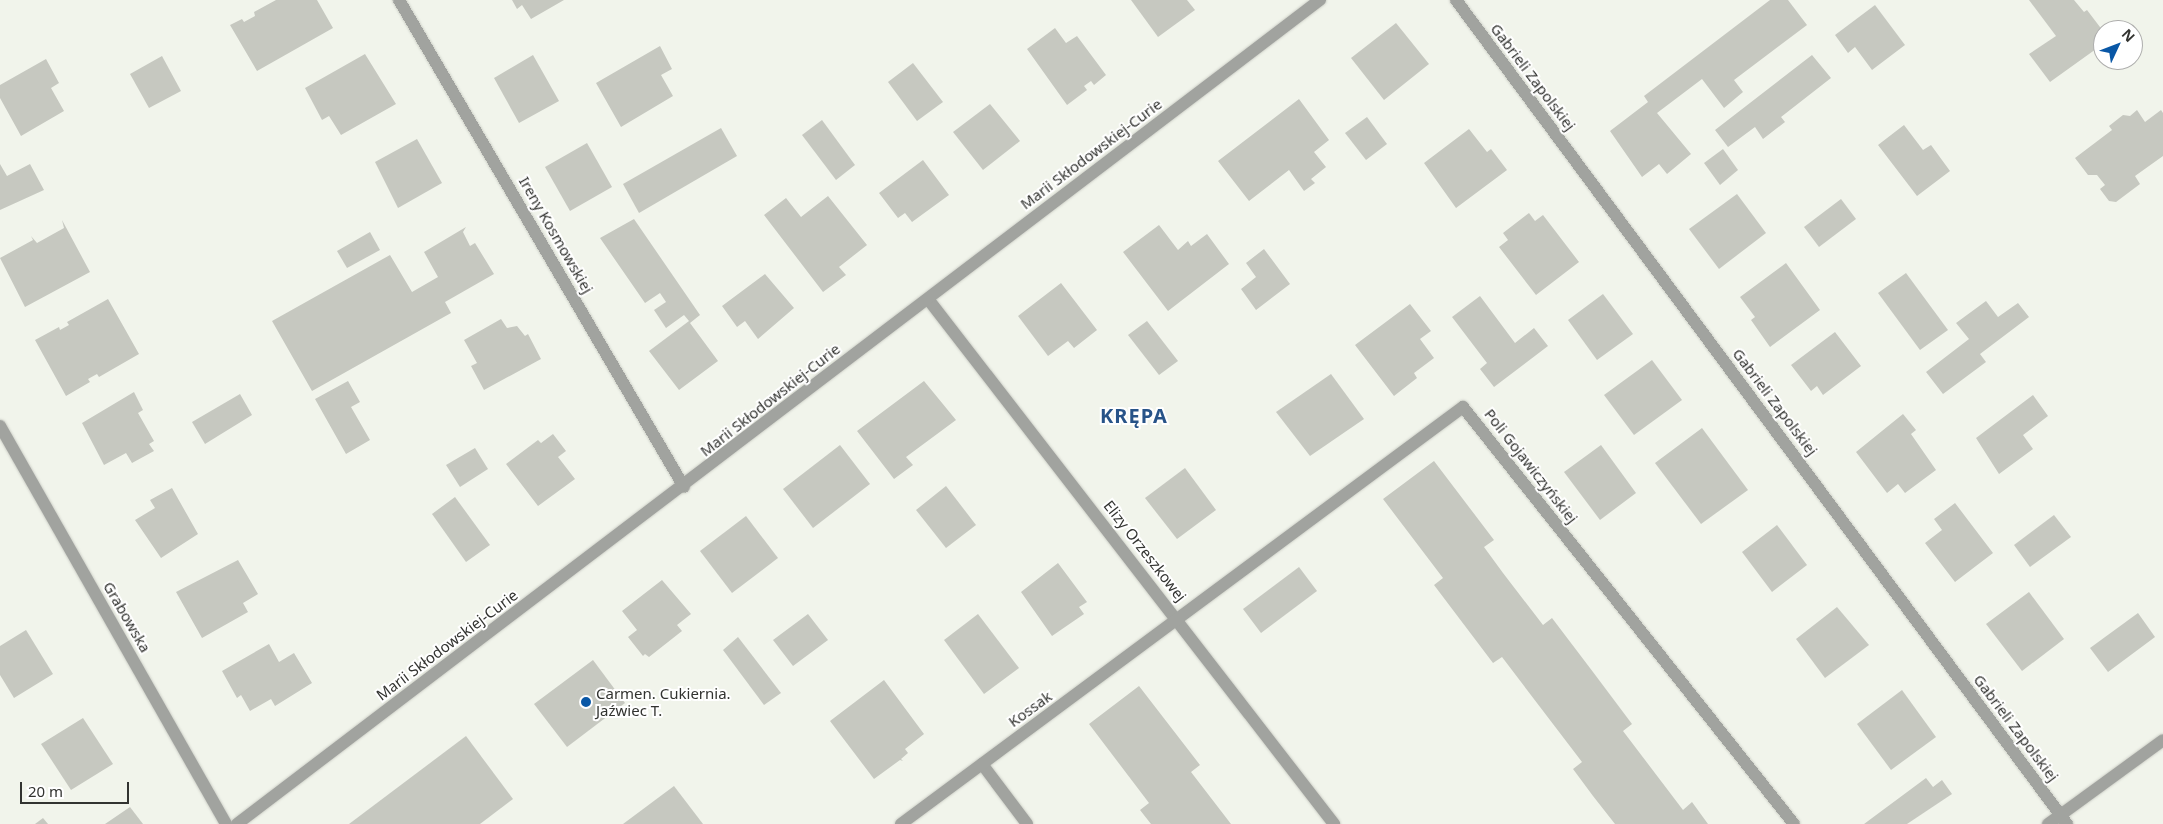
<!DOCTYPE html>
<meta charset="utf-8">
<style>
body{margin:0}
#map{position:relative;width:2163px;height:824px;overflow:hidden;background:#f1f4eb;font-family:"Noto Sans",sans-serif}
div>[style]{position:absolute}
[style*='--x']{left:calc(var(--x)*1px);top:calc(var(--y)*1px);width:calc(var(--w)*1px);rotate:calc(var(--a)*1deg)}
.building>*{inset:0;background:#c6c8c0}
.roads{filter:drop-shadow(0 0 1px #cfd1c9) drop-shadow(0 0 1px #cfd1c9)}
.minor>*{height:12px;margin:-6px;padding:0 6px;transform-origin:6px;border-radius:6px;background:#a1a39f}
.tertiary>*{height:12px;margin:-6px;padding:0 6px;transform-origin:6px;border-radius:6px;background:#a1a39f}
.dots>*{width:14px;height:14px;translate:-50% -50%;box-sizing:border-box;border:2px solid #fff;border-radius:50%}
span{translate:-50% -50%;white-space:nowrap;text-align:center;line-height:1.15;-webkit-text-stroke:4px #fff;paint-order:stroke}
.street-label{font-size:15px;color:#323330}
.poi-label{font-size:15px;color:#323330}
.left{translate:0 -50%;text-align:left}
.district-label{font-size:20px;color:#275388;font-weight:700;letter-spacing:1px}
.north{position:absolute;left:2093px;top:20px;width:50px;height:50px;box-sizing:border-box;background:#fff;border:1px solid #adadac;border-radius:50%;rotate:47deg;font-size:14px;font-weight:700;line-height:20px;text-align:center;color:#323330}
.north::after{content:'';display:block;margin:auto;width:18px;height:22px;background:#0957a6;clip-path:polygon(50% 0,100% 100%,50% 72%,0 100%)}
.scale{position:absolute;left:20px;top:782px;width:109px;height:22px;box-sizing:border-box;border:2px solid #323330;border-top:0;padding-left:6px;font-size:15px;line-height:18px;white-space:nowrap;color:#323330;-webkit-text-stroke:4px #fff;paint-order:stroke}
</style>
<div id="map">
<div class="building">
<i style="clip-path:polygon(276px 0,317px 0,333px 28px,257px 71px,230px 25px,242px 19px,244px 22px,255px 16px,254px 12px)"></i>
<i style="clip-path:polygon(512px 0,564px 0,531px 19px,522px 5px,517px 9px)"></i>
<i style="clip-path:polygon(1131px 0,1187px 0,1195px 10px,1158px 37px)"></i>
<i style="clip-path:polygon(1770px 0,1788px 0,1807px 25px,1734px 80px,1743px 92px,1724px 108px,1702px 79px,1657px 113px,1691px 154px,1667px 174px,1659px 164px,1642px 177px,1610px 131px,1648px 102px,1644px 96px)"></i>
<i style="clip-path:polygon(2029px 0,2074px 0,2084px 12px,2087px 10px,2103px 31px,2103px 44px,2050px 82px,2029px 54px,2056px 36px)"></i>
<i style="clip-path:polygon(1875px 5px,1905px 45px,1872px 70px,1855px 47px,1848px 53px,1835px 35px)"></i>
<i style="clip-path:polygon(1396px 23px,1429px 64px,1384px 100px,1351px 58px)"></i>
<i style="clip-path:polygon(1055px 28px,1066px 43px,1077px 36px,1106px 75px,1094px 85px,1091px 81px,1084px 86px,1087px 90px,1067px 105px,1027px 49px)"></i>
<i style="clip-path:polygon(660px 46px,672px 69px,661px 75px,673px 96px,621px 127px,596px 83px)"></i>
<i style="clip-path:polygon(365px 54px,396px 104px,341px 135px,329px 116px,322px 120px,305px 88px)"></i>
<i style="clip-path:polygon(533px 55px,559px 101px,519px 123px,494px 78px)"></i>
<i style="clip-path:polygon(1812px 55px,1831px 78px,1781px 117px,1785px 122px,1763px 139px,1755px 127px,1728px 147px,1715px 130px)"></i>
<i style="clip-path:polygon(162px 56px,181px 91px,149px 108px,130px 74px)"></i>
<i style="clip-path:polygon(46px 59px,59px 83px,51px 88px,64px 111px,21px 136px,0 98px,0 85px)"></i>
<i style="clip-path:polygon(913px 63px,943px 102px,917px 121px,888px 82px)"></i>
<i style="clip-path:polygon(1299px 99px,1329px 140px,1314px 152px,1326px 167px,1311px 179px,1315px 183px,1304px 191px,1289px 170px,1249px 201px,1218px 161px)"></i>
<i style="clip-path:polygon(990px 104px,1020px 141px,983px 170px,953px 132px)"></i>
<i style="clip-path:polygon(2137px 110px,2145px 122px,2161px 110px,2163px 113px,2163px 156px,2135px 176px,2140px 184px,2116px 202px,2109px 201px,2100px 189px,2105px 185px,2097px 175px,2088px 175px,2075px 158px,2112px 130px,2109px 126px,2123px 115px,2130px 116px)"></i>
<i style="clip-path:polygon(1367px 117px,1387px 144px,1366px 160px,1345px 133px)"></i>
<i style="clip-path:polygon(822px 120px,855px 165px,836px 180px,802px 135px)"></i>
<i style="clip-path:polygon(1904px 125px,1923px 150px,1931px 145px,1950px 171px,1917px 196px,1878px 145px)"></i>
<i style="clip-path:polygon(721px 128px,737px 156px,639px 213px,623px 184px)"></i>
<i style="clip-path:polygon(1469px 129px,1487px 152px,1491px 149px,1507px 170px,1456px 208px,1424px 163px)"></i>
<i style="clip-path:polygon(417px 139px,442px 183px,398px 208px,375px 162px)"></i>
<i style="clip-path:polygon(587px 143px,612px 187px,570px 211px,545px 167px)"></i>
<i style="clip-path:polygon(1723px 149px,1738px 170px,1720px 185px,1704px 163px)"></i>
<i style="clip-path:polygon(923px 160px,949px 195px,912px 222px,905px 213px,898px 218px,879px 193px)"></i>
<i style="clip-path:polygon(0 164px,7px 176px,30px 164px,44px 190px,0 210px)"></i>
<i style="clip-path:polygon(1737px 194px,1766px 233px,1719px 269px,1689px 229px)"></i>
<i style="clip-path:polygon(828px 196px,867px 245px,839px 267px,846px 275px,823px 292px,764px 215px,786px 198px,801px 217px)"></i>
<i style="clip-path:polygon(1841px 199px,1856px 219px,1819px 247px,1804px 227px)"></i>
<i style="clip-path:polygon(1529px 213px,1535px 221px,1543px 215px,1579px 262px,1536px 295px,1499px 247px,1508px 240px,1503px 233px)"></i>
<i style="clip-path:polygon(634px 219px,700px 315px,690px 323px,718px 361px,679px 390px,649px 351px,689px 321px,684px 315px,666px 328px,654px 310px,666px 302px,660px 293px,645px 303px,600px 238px)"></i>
<i style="clip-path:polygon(62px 220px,90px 272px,25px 307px,0 258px,33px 240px,31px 236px,37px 243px,64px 228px)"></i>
<i style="clip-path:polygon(1159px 225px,1178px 250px,1188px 241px,1191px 246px,1207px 234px,1229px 264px,1168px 311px,1123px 252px)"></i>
<i style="clip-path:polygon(466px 227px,463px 232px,470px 246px,475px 243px,494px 274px,445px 302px,451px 313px,312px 391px,272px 321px,390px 255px,412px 292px,438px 277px,424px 252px)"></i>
<i style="clip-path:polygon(370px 232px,380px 250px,347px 268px,337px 251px)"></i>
<i style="clip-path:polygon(1264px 249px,1290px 284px,1256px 310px,1241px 289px,1256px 277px,1246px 263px)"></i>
<i style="clip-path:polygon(1786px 263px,1820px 310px,1770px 347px,1751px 320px,1755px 317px,1740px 297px)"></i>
<i style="clip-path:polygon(1906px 273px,1948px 330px,1920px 350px,1878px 293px)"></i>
<i style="clip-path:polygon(765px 274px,794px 308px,758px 339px,745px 321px,737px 327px,722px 306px)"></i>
<i style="clip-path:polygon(1061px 283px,1097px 330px,1074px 348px,1068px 341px,1048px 356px,1018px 316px)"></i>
<i style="clip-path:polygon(1603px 294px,1633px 334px,1597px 360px,1568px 320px)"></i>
<i style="clip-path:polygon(1480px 296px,1515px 343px,1534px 328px,1548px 346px,1494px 387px,1480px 369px,1487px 363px,1452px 317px)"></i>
<i style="clip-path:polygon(108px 299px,139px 354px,99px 377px,97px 374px,88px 379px,90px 382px,66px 396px,35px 340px,59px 327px,60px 330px,69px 325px,67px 322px)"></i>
<i style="clip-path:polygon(1986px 301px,1998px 317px,2018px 303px,2029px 317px,1980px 354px,1986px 362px,1943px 394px,1926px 372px,1969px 339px,1956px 323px)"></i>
<i style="clip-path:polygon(1410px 304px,1431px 331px,1420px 339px,1434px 358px,1414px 373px,1417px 378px,1394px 396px,1355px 345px)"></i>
<i style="clip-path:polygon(501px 319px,507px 328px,517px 326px,525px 336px,528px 334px,541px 359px,484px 390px,471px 366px,477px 363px,464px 340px)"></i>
<i style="clip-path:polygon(1147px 321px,1178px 361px,1159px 375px,1128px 335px)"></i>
<i style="clip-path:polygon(1835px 332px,1861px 366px,1823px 395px,1817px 386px,1811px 391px,1791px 365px)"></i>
<i style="clip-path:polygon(1652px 360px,1682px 400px,1634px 435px,1604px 395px)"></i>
<i style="clip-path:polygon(1331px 374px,1364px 419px,1310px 456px,1276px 412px)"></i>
<i style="clip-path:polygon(348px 381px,360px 402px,351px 407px,370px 440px,346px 454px,315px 399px)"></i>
<i style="clip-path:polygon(924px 381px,956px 420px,906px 457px,913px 465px,894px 479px,857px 431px)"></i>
<i style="clip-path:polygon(134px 392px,143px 410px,138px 413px,154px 441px,149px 444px,154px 451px,132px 463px,126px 453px,104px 465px,82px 423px)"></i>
<i style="clip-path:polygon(240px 394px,252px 415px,205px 444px,192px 422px)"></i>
<i style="clip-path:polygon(2033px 395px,2048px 416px,2023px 435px,2033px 449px,1999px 474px,1976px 438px)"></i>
<i style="clip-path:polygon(1903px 414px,1916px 430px,1911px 434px,1936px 470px,1905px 493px,1898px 484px,1887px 493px,1856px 452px)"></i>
<i style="clip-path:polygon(1702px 428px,1748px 490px,1701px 524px,1655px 463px)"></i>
<i style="clip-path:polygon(553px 434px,566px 451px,558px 457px,575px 479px,538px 506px,506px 464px,538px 440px,541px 443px)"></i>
<i style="clip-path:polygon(840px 445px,870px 484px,813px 528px,783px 489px)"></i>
<i style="clip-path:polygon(1601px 445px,1636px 493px,1600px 520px,1564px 472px)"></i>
<i style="clip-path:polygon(475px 448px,488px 469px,460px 487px,446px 465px)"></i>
<i style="clip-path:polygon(1434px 461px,1494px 540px,1484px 547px,1503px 573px,1543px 625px,1552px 618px,1593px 672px,1632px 724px,1623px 731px,1683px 810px,1692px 802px,1708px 824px,1615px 824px,1593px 796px,1573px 769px,1582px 762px,1502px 657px,1493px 663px,1434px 585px,1443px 578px,1383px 499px)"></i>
<i style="clip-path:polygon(1185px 468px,1216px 510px,1177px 539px,1145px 498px)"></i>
<i style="clip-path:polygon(946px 486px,976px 525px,946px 548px,916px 510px)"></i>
<i style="clip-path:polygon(172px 488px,198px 534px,161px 558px,135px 520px,155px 508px,150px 500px)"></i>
<i style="clip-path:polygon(455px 497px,490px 545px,466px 562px,432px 514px)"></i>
<i style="clip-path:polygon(1955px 503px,1993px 553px,1955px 582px,1925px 543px,1942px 530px,1934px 519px)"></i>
<i style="clip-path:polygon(2054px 515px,2071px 537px,2030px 567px,2014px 545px)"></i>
<i style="clip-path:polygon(746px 516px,778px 558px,732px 593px,700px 551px)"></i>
<i style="clip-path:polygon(1777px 525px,1807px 565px,1772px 592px,1742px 552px)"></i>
<i style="clip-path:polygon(238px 560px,258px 594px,243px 603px,248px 612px,202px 638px,176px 592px)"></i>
<i style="clip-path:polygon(1058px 563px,1087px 602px,1079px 607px,1084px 614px,1052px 636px,1021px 592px)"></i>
<i style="clip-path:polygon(1299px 567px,1317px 591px,1261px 633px,1243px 609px)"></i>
<i style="clip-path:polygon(662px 580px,691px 614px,677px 625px,682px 631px,649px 657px,645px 654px,643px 656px,628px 637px,637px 630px,622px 611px)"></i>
<i style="clip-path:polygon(2029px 592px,2064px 639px,2022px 671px,1986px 624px)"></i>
<i style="clip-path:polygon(1837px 607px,1869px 645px,1825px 678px,1796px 639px)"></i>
<i style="clip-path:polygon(2138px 613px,2155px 637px,2108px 672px,2090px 648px)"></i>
<i style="clip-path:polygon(808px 614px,828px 640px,793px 666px,773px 640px)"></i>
<i style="clip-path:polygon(978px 614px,1019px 668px,984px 694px,944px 640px)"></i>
<i style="clip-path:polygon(26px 630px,53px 674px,14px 698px,0 675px,0 646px)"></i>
<i style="clip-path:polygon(738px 637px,781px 693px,764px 705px,723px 650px)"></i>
<i style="clip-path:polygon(269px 644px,279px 662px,294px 653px,312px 683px,275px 706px,271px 699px,250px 711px,241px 695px,237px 698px,222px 671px)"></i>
<i style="clip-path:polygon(593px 660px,625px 703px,567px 747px,534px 704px)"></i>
<i style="clip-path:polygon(884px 680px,924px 734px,905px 749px,908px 753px,901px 759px,903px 761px,900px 760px,874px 779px,830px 721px)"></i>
<i style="clip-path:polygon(1139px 686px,1200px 765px,1191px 772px,1231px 824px,1151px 824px,1140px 810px,1149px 803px,1089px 724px)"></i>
<i style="clip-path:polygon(1902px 690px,1936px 737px,1891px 770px,1857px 724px)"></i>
<i style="clip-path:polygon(83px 718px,113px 764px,71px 790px,41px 744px)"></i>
<i style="clip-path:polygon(466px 736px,513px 799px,480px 824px,349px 824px)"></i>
<i style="clip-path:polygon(1926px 778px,1933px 787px,1942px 780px,1952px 794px,1907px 824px,1864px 824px)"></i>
<i style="clip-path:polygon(674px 786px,703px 824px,623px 824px)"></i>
<i style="clip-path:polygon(130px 807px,143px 824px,105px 824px)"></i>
<i style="clip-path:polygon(43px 818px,48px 824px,35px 824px)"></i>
</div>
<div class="roads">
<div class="minor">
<i style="--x:399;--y:0;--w:564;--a:59.66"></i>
<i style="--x:1456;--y:0;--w:1026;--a:53.44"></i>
<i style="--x:928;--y:299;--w:664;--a:52.28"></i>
<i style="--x:982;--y:764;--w:75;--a:53.1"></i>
<i style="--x:237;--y:824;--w:1361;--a:-37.27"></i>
<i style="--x:901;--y:824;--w:700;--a:-36.58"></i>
<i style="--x:1463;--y:407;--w:532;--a:51.56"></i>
<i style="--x:2048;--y:824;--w:142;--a:-36.1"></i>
</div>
<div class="tertiary">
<i style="--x:0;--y:426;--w:458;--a:60.4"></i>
</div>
</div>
<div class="dots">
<i style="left:586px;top:702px;background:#0957a6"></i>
</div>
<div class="street-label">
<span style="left:1533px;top:77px;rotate:53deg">Gabrieli Zapolskiej</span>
<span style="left:1091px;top:154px;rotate:-37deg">Marii Skłodowskiej-Curie</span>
<span style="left:556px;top:235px;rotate:60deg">Ireny Kosmowskiej</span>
<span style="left:770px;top:400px;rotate:-38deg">Marii Skłodowskiej-Curie</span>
<span style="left:1775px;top:402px;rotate:53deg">Gabrieli Zapolskiej</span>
<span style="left:1531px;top:466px;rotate:52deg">Poli Gojawiczyńskiej</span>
<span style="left:1145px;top:551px;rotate:52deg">Elizy Orzeszkowej</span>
<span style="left:127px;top:617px;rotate:60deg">Grabowska</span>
<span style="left:447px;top:645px;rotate:-37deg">Marii Skłodowskiej-Curie</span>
<span style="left:1030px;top:709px;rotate:-36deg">Kossak</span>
<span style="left:2016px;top:728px;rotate:53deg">Gabrieli Zapolskiej</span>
</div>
<div class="poi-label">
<span class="left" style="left:596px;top:702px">Carmen. Cukiernia.<br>Jaźwiec T.</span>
</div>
<div class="district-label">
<span style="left:1134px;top:415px">KRĘPA</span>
</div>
<div class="north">N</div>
<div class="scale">20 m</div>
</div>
